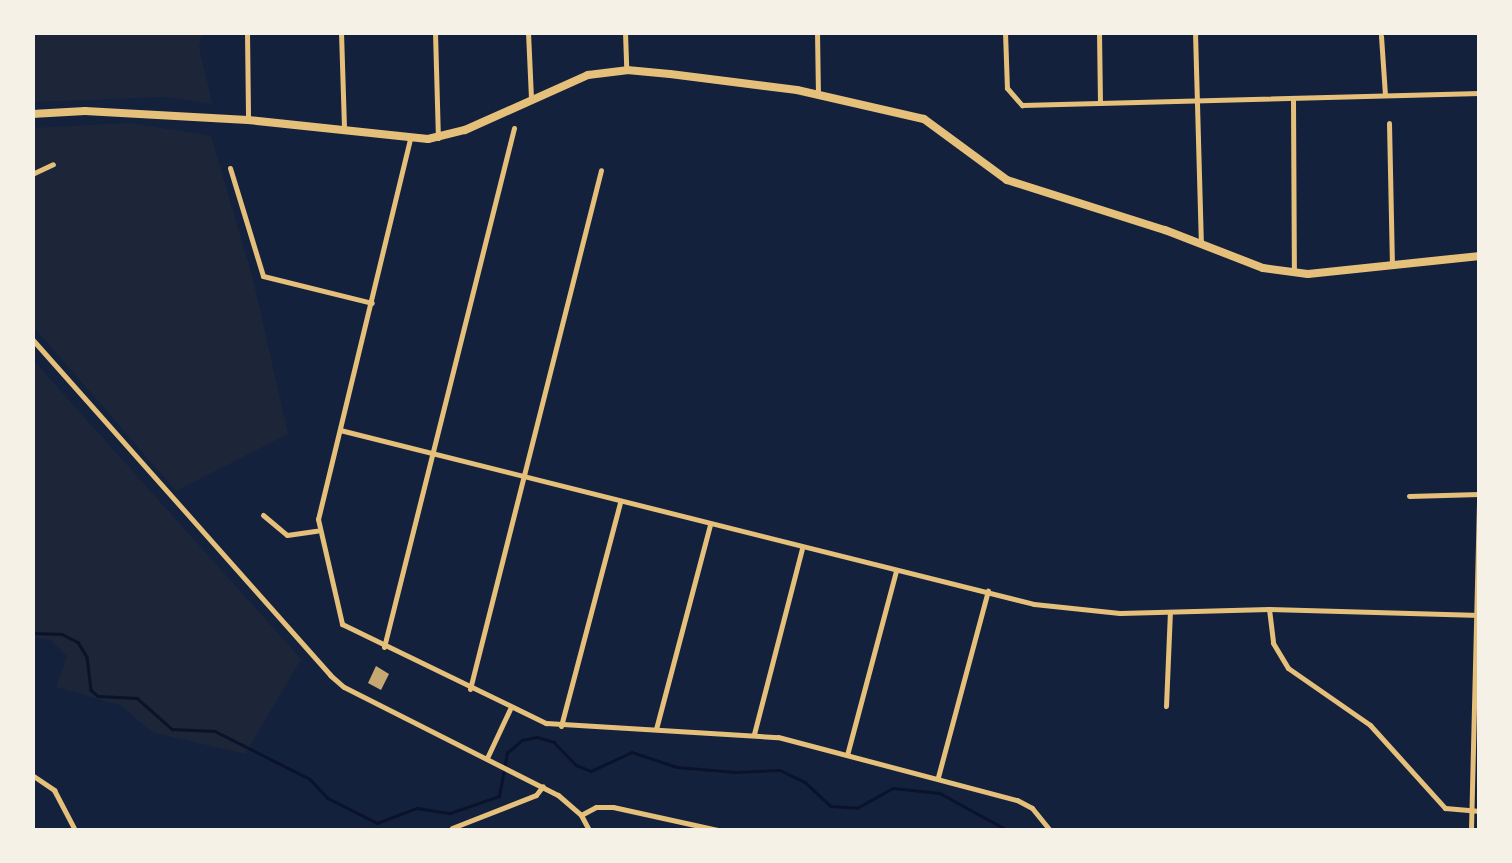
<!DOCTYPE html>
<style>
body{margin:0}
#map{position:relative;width:1512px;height:863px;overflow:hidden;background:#14213d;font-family:"Archivo Narrow",sans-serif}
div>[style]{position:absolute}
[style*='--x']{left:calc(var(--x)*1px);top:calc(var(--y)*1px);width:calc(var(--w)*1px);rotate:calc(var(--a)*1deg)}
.green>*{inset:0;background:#1d2539}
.stream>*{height:2.5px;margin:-1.25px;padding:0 1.25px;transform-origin:1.25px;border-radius:1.25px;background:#0b132b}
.building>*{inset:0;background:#c6a872}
.minor>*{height:5px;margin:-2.5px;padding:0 2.5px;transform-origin:2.5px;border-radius:2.5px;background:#e5c07b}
.primary>*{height:8px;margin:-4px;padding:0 4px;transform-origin:4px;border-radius:4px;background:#e5c07b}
span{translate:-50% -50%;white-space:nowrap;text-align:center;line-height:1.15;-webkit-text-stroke:10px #f6f1e7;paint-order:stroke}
.frame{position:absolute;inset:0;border:35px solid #f6f1e7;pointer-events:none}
</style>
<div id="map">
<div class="green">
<i style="clip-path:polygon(33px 32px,202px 33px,199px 47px,212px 104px,166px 97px,33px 102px)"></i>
<i style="clip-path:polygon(130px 123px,211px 136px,253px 279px,288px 434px,176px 491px,33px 326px,32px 128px)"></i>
<i style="clip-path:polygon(32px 359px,301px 659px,245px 754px,152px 732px,120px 705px,56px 687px,67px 656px,51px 640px,33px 638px)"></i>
</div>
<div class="stream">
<i style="--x:32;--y:633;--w:30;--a:2"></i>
<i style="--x:62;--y:634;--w:18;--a:27"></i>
<i style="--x:78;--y:642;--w:17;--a:59"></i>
<i style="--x:87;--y:657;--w:33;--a:83"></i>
<i style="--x:91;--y:690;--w:9;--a:41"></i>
<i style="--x:98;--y:696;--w:39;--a:3"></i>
<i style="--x:137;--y:698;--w:47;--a:41.5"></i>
<i style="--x:172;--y:729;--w:43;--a:2.7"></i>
<i style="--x:215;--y:731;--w:106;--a:26.8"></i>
<i style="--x:310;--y:779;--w:26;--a:47"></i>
<i style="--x:328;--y:798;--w:55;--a:27"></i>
<i style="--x:377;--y:823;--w:43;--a:-20.6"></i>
<i style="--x:417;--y:808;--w:33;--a:9"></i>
<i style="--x:450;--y:813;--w:52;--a:-19.1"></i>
<i style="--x:499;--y:796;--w:44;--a:-79.5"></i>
<i style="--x:507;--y:753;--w:20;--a:-41"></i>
<i style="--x:522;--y:740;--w:15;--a:-11"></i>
<i style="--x:537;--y:737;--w:18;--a:16"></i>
<i style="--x:554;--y:742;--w:32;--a:46"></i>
<i style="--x:576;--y:765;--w:16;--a:22"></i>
<i style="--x:591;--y:771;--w:45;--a:-24.9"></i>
<i style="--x:632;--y:752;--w:47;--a:18.4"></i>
<i style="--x:677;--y:767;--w:58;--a:4.9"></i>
<i style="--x:735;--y:772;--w:45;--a:-2.5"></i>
<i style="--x:780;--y:770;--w:28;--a:26"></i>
<i style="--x:805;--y:782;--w:35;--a:43"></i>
<i style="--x:831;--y:806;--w:26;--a:4"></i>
<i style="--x:857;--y:808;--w:41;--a:-29.1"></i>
<i style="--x:893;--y:788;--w:47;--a:6.1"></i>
<i style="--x:940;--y:793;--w:77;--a:28.9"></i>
</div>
<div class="building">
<i style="clip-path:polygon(376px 666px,389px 674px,381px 690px,368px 683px)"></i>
</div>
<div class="minor">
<i style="--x:247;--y:32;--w:88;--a:89.3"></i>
<i style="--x:341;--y:32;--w:98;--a:88.2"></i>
<i style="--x:435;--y:32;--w:106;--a:88.4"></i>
<i style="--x:528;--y:32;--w:67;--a:87.4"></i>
<i style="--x:625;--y:32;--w:37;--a:88"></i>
<i style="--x:817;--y:32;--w:62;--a:89.1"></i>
<i style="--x:1005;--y:32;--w:56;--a:88"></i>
<i style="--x:1007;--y:88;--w:23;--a:49"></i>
<i style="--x:1022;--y:105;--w:458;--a:-1.5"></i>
<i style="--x:1099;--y:32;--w:71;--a:89.2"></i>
<i style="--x:1195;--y:32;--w:212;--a:88.4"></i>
<i style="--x:1381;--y:36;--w:59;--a:86.1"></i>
<i style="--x:1293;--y:99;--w:172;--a:89.7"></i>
<i style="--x:1389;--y:123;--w:140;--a:88.8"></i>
<i style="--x:410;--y:139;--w:391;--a:103.6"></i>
<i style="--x:318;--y:519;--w:108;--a:77.1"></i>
<i style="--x:342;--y:624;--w:227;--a:25.9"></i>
<i style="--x:546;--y:723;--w:232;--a:3.5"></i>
<i style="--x:778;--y:737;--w:247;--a:14.8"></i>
<i style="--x:1017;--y:800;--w:17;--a:28"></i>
<i style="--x:1032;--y:808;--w:28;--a:51"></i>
<i style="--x:230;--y:168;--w:113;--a:73"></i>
<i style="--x:263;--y:276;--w:112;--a:13.9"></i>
<i style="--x:32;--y:174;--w:23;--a:-25"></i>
<i style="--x:32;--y:339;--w:449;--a:48.4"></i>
<i style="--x:330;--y:675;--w:18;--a:41"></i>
<i style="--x:344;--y:687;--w:240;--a:26.8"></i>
<i style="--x:558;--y:795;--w:30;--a:41"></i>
<i style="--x:581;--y:815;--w:17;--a:62"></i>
<i style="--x:340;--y:430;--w:715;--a:14.08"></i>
<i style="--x:1034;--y:604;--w:86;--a:6"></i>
<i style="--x:1120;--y:613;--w:149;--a:-1.5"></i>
<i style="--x:1269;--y:609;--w:211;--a:1.6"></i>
<i style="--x:1409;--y:496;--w:70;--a:-1.6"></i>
<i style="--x:263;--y:515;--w:31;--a:40"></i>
<i style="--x:287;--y:535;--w:30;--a:-8"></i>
<i style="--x:1269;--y:609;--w:34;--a:83"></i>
<i style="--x:1273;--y:643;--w:29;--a:59"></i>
<i style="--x:1288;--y:668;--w:100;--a:34.8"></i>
<i style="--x:1370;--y:725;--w:112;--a:47.9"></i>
<i style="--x:1445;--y:808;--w:35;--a:5"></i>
<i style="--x:384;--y:647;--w:535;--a:-75.94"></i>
<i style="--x:470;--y:689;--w:535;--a:-75.83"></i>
<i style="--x:1166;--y:706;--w:94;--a:-87.6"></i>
<i style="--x:561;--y:726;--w:232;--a:-75.2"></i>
<i style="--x:656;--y:729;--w:212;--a:-75.2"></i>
<i style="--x:754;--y:734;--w:192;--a:-75.5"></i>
<i style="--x:847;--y:755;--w:190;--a:-75.1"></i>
<i style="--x:487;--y:758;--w:54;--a:-64.9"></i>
<i style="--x:32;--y:775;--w:27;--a:34"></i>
<i style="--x:54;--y:790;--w:45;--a:62.3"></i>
<i style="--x:938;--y:777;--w:193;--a:-75"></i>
<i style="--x:581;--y:815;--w:17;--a:-28"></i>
<i style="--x:596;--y:807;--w:17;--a:0"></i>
<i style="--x:613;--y:807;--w:107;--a:12.4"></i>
<i style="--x:452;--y:828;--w:90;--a:-21.4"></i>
<i style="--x:536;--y:795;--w:11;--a:-52"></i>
<i style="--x:1471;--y:830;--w:379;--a:-88.6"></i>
</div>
<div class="primary">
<i style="--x:32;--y:114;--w:53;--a:-3.2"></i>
<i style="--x:85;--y:111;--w:163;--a:3.2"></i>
<i style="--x:248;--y:120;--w:181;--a:6"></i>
<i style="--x:428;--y:139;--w:38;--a:-14"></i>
<i style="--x:465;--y:130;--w:135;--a:-24.1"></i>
<i style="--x:588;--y:75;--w:39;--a:-7"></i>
<i style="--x:627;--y:70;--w:43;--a:5.3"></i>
<i style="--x:670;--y:74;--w:128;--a:7.2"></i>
<i style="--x:797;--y:90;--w:130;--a:12.9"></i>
<i style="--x:924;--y:119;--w:103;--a:36.3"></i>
<i style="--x:1007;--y:180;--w:166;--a:17.6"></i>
<i style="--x:1165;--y:230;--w:105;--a:21.2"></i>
<i style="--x:1263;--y:268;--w:45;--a:7.6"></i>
<i style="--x:1308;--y:274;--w:173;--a:-6"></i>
</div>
<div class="frame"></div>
</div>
